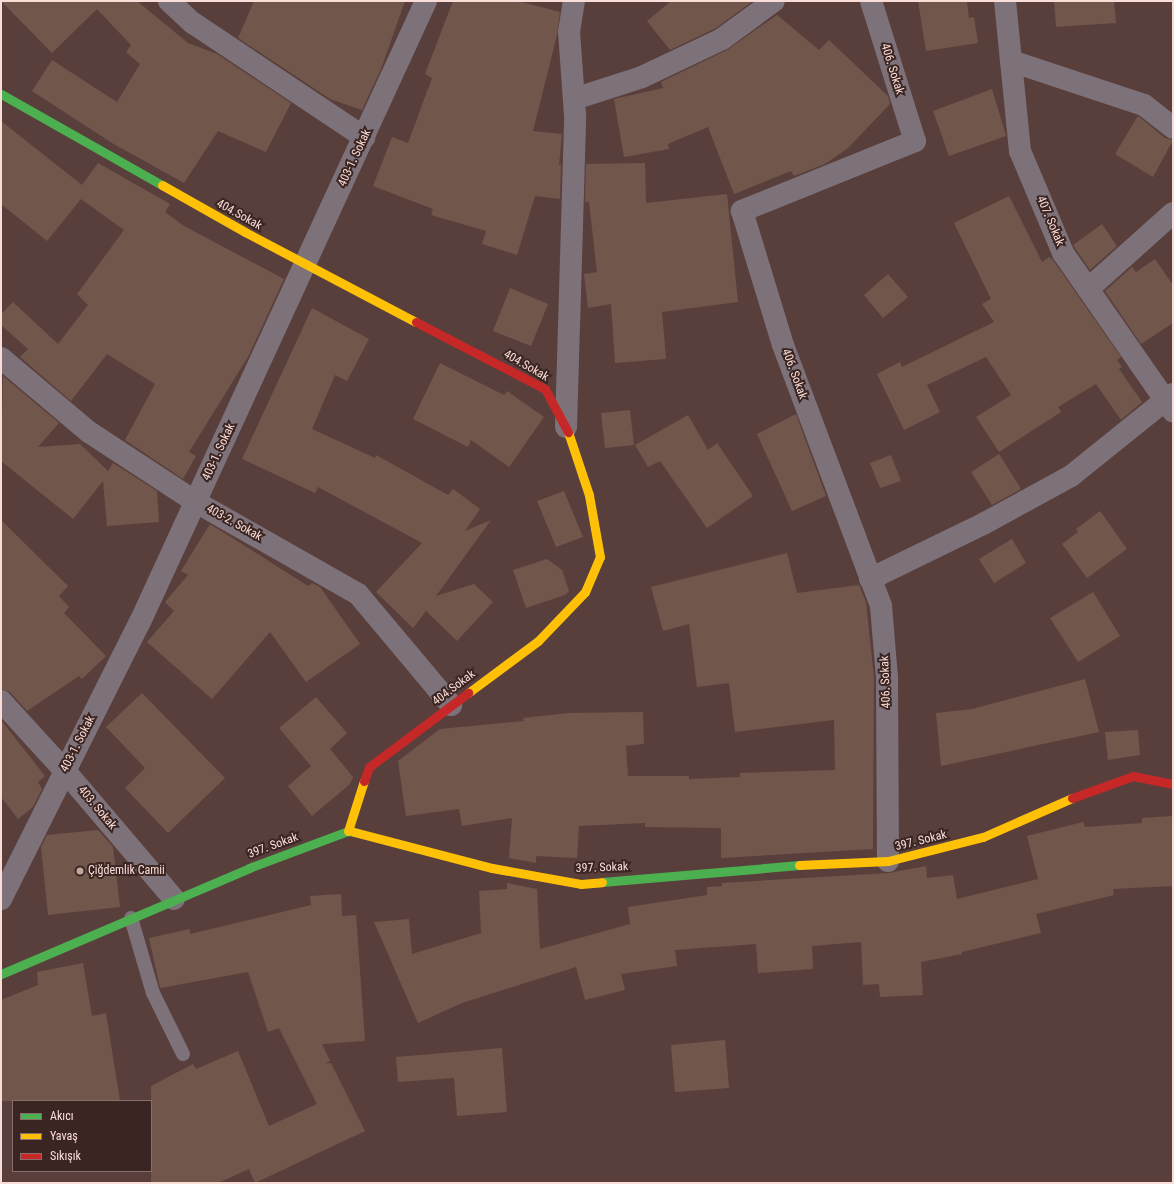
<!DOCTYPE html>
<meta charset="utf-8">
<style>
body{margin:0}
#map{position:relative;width:1174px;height:1184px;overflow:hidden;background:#593f3c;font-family:"Roboto Condensed",sans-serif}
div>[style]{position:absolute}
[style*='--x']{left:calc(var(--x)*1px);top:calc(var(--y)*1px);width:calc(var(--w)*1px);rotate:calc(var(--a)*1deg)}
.building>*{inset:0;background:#71564c}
.lane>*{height:14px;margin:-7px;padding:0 7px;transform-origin:7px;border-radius:7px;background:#7e727a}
.street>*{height:22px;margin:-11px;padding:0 11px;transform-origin:11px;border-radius:11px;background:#7e727a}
.fast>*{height:9px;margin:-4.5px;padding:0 4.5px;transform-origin:4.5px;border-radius:4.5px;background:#4caf50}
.slow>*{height:9px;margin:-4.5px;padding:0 4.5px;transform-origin:4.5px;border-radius:4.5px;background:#ffc107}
.jam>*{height:9px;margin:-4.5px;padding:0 4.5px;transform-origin:4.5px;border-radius:4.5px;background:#c62828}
.dots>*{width:11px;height:11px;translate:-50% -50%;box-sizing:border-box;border:2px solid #3b2522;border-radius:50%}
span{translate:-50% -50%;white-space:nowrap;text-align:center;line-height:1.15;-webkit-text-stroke:4px #3b2522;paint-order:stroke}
.street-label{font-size:12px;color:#fbddd8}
.poi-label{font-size:12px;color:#fbddd8}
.left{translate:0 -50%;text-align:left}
.frame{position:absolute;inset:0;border:2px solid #fbddd8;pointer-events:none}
.legend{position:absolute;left:12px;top:1100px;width:140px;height:72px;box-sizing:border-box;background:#3b2522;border:1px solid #886f6b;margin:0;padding:5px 7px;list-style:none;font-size:12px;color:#fbddd8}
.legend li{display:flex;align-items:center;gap:8px;height:20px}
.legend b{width:20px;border:1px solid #886f6b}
</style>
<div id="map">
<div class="building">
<i style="clip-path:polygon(1px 1px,137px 1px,188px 43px,217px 54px,291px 103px,266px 152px,218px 131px,184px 183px,112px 143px,32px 91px,52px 60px,117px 102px,140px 64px,126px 52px,131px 45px,97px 9px,52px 53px)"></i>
<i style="clip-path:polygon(254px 1px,405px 1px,381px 69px,362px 110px,330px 99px,238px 38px)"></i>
<i style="clip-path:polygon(453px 1px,518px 1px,560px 12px,557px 35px,533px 131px,562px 134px,559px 165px,561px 165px,560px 199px,535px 196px,517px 255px,482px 244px,486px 231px,431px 215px,433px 209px,373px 186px,392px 137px,408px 143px,432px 78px,425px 74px)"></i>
<i style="clip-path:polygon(671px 1px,753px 1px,716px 28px,670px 50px,647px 21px)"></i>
<i style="clip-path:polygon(918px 1px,967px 1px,969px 18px,974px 17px,978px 43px,926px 51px)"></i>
<i style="clip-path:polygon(1054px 1px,1114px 1px,1116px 23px,1056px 27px)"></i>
<i style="clip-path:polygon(777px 15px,819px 50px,829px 40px,888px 96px,890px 104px,848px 148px,825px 164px,794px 176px,791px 171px,734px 194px,708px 127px,668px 144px,669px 149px,624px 157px,614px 99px,663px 88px,661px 82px,727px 50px)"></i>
<i style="clip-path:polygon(992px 89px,1006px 136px,949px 156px,933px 111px)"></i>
<i style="clip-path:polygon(1138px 116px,1165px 138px,1173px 140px,1153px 177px,1115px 154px)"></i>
<i style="clip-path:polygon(1px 121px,82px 185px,98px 163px,170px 204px,165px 212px,184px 226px,284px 279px,248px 357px,189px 452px,196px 456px,183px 479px,125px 440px,155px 384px,107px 354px,71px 401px,20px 357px,28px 349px,1px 325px,1px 314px,13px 302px,58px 344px,88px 305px,77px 294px,124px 230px,81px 199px,47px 241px,1px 204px)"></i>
<i style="clip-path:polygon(645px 163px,646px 203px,727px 194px,738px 302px,662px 312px,666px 359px,615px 363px,611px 304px,588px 308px,584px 274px,597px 272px,589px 202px,585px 202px,586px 164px)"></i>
<i style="clip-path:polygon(1009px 196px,1042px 262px,1049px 257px,1053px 260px,1121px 357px,1117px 360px,1122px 367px,1119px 369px,1142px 402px,1121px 420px,1096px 384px,1058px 407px,1061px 412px,999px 452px,976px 417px,1011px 395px,986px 357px,927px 385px,940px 412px,904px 430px,877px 374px,900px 362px,902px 367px,994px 322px,982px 304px,991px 299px,954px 223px)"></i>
<i style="clip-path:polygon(1102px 224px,1117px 246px,1090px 270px,1073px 245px)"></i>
<i style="clip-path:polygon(1155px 259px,1173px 285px,1173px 323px,1141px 344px,1105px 291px,1132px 267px,1136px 272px)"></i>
<i style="clip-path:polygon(888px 274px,908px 297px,883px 318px,864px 295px)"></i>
<i style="clip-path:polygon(510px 288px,548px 304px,531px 346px,493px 331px)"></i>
<i style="clip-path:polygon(312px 308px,369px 339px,347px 381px,335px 375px,312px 429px,375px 458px,376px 455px,448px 495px,453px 489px,480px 509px,465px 531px,491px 520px,436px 596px,474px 584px,493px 602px,457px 641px,426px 611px,413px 628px,376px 592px,422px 543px,318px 487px,315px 493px,242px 459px)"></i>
<i style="clip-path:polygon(440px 363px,504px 395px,507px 391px,544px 417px,509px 467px,471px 440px,468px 447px,413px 419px)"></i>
<i style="clip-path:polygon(3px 376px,59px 423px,38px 447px,80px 444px,108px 471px,113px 463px,157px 491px,159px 522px,107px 526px,103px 481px,73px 519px,1px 461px)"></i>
<i style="clip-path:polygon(630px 410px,634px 445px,605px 448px,601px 413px)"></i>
<i style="clip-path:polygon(796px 414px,826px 496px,792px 511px,757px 434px)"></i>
<i style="clip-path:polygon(688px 415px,708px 450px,717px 443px,753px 496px,707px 528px,660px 461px,648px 467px,635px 445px)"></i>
<i style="clip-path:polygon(999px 454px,1021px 489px,992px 505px,971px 472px)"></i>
<i style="clip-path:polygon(891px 455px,901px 481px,880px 488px,870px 463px)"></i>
<i style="clip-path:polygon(564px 491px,583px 537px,556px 547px,537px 501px)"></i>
<i style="clip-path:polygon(1100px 511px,1127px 549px,1087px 578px,1062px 544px,1078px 532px,1076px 529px)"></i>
<i style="clip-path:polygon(1px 520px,68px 586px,59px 596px,69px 607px,64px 613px,106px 656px,82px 679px,79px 676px,27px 711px,10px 692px,1px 689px)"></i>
<i style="clip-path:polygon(210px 524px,308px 586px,312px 583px,320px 587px,360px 644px,306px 682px,270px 632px,212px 699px,147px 642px,174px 611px,165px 602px,188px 575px,181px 571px)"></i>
<i style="clip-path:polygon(1012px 539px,1026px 563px,994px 583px,979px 559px)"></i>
<i style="clip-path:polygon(787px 553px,797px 593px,859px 585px,866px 602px,874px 678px,873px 849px,721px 858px,721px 828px,645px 827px,645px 823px,579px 826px,577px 858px,536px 856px,536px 863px,509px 858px,512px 818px,462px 826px,459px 809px,406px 816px,398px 761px,440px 729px,524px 721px,523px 718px,569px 713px,643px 712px,644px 744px,626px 746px,628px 776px,689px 776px,689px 779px,740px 777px,740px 773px,835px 770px,834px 720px,735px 732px,729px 683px,697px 687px,689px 624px,663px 631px,651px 587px)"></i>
<i style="clip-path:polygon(547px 559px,562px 570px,569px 591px,565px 595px,526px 608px,513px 570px)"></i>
<i style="clip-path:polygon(1093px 592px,1120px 636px,1078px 662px,1050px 618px)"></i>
<i style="clip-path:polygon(1085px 679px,1099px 732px,941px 766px,936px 713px,972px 709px)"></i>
<i style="clip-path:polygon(142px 693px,225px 778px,168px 833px,125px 788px,145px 768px,106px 727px)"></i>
<i style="clip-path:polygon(316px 697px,347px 733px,330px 749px,353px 777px,350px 784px,312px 816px,288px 786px,311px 766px,279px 728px)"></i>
<i style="clip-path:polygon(1px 720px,45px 776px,38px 782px,42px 789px,33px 807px,18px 819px,1px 797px)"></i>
<i style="clip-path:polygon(1138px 730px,1140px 755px,1108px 760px,1105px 732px)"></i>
<i style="clip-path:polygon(1173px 816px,1173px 886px,1113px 889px,1114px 895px,1036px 914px,1041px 933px,962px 952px,962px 954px,921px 962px,923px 995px,880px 997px,879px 984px,863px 985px,861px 942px,812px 946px,813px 969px,758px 973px,756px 944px,675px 950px,677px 966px,621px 974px,625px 990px,585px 1000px,576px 967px,462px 1003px,418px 1023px,374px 922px,409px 919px,412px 954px,481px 933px,479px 891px,507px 889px,507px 883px,537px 889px,540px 949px,630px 924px,628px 907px,707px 895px,707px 887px,722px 886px,722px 883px,889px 873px,926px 866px,927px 878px,953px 875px,957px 899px,1038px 879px,1027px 836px,1083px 822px,1085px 827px,1142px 823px,1142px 818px)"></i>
<i style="clip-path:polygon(98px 830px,113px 847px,120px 907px,48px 915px,41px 847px,47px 835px)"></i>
<i style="clip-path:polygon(341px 894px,342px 916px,356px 915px,365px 1041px,322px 1044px,330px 1061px,325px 1064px,331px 1063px,365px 1131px,255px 1183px,249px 1169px,218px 1183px,151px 1183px,151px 1086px,193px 1064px,196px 1069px,238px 1051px,269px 1126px,317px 1104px,279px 1028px,268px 1032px,248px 972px,160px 988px,149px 938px,190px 929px,190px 934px,311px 905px,310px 896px)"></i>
<i style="clip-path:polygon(83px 963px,92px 1016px,106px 1013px,120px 1101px,1px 1101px,1px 1000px,38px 985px,37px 972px)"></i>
<i style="clip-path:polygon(725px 1040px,729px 1088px,675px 1092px,671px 1045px)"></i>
<i style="clip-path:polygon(502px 1048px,507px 1112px,457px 1116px,454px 1078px,398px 1082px,396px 1057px)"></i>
</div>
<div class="lane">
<i style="--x:131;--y:918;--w:78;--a:73.7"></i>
<i style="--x:153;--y:993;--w:68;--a:63.8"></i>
</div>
<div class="street">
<i style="--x:169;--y:1;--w:33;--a:43"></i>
<i style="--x:193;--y:23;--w:206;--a:33.7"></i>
<i style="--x:871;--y:1;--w:147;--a:72.6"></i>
<i style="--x:915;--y:141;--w:187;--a:158"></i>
<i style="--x:742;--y:211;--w:140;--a:73"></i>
<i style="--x:783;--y:345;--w:279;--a:69.4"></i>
<i style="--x:881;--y:606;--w:71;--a:85.2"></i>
<i style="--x:887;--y:677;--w:184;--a:89.7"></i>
<i style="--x:1005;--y:1;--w:151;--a:84.3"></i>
<i style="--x:1020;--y:151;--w:111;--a:67.1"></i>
<i style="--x:1063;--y:253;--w:193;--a:55.2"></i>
<i style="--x:1011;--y:61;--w:140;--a:18.3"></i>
<i style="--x:1144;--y:105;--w:37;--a:38"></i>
<i style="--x:574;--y:99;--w:71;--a:-17.9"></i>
<i style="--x:642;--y:77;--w:89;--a:-25.4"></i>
<i style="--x:722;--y:39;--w:64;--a:-36.2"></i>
<i style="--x:1088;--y:289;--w:114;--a:-41.8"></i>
<i style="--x:1;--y:358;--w:115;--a:40.1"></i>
<i style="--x:89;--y:432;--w:128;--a:33.2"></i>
<i style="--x:196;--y:502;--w:186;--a:29.6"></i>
<i style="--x:358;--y:594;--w:145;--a:50"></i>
<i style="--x:566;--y:427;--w:312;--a:-88.3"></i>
<i style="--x:575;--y:115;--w:83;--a:-94.1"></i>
<i style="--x:569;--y:32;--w:31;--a:-81"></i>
<i style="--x:870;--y:579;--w:126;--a:-26"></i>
<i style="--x:983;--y:524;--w:100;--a:-28.6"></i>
<i style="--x:1071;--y:476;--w:131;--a:-38.8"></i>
<i style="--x:1;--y:701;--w:95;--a:47.6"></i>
<i style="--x:65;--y:771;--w:168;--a:49.6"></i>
<i style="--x:1;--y:899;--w:310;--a:-63.4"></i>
<i style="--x:140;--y:622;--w:684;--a:-65.27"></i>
</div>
<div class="fast">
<i style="--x:1;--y:94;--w:185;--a:29.5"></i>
<i style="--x:602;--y:882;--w:198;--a:-4.9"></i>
<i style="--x:1;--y:974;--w:270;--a:-23.1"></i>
<i style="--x:249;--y:868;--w:106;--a:-20.5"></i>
<i style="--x:348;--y:831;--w:6;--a:9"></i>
</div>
<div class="slow">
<i style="--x:162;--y:185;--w:95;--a:29.5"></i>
<i style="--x:245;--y:232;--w:193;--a:27.8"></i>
<i style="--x:468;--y:693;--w:87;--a:-36.6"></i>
<i style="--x:538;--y:641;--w:68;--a:-46.2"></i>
<i style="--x:585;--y:592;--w:38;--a:-67"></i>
<i style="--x:600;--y:557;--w:63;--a:-100.1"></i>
<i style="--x:589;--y:495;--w:66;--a:-108.4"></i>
<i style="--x:348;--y:831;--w:52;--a:-72.3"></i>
<i style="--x:354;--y:832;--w:143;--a:14.6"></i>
<i style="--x:492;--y:868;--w:90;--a:10.2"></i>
<i style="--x:581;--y:884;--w:21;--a:-5"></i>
<i style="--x:799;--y:865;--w:89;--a:-2.6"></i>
<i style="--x:888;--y:861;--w:98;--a:-14.2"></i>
<i style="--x:983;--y:837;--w:97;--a:-23.7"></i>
</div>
<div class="jam">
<i style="--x:416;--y:322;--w:145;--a:27.4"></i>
<i style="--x:545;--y:389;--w:49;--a:61.9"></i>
<i style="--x:364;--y:781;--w:15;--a:-70"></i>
<i style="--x:369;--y:767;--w:124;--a:-36.8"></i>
<i style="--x:1072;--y:798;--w:65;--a:-19.8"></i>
<i style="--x:1133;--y:776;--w:41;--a:11.3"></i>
</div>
<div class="dots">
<i style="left:80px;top:871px;background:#c2a6a1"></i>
</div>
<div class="street-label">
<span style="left:892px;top:69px;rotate:73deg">406. Sokak</span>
<span style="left:355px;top:158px;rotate:-65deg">403-1. Sokak</span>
<span style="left:239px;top:215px;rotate:29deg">404.Sokak</span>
<span style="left:1050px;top:221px;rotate:67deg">407. Sokak</span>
<span style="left:526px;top:366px;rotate:30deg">404.Sokak</span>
<span style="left:794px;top:374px;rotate:70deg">406. Sokak</span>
<span style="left:219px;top:452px;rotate:-65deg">403-1. Sokak</span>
<span style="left:234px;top:523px;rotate:29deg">403-2. Sokak</span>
<span style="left:886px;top:682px;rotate:-92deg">406. Sokak</span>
<span style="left:454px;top:688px;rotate:-37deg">404.Sokak</span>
<span style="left:78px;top:744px;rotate:-63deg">403-1. Sokak</span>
<span style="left:97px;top:808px;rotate:50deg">403. Sokak</span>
<span style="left:921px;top:841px;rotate:-14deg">397. Sokak</span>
<span style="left:273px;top:846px;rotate:-20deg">397. Sokak</span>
<span style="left:602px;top:868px;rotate:-2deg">397. Sokak</span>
</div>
<div class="poi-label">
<span class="left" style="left:88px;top:871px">Çiğdemlik Camii</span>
</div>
<div class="frame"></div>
<ul class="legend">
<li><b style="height:5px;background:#4caf50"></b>Akıcı</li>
<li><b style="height:5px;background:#ffc107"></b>Yavaş</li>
<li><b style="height:5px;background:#c62828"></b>Sıkışık</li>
</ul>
</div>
